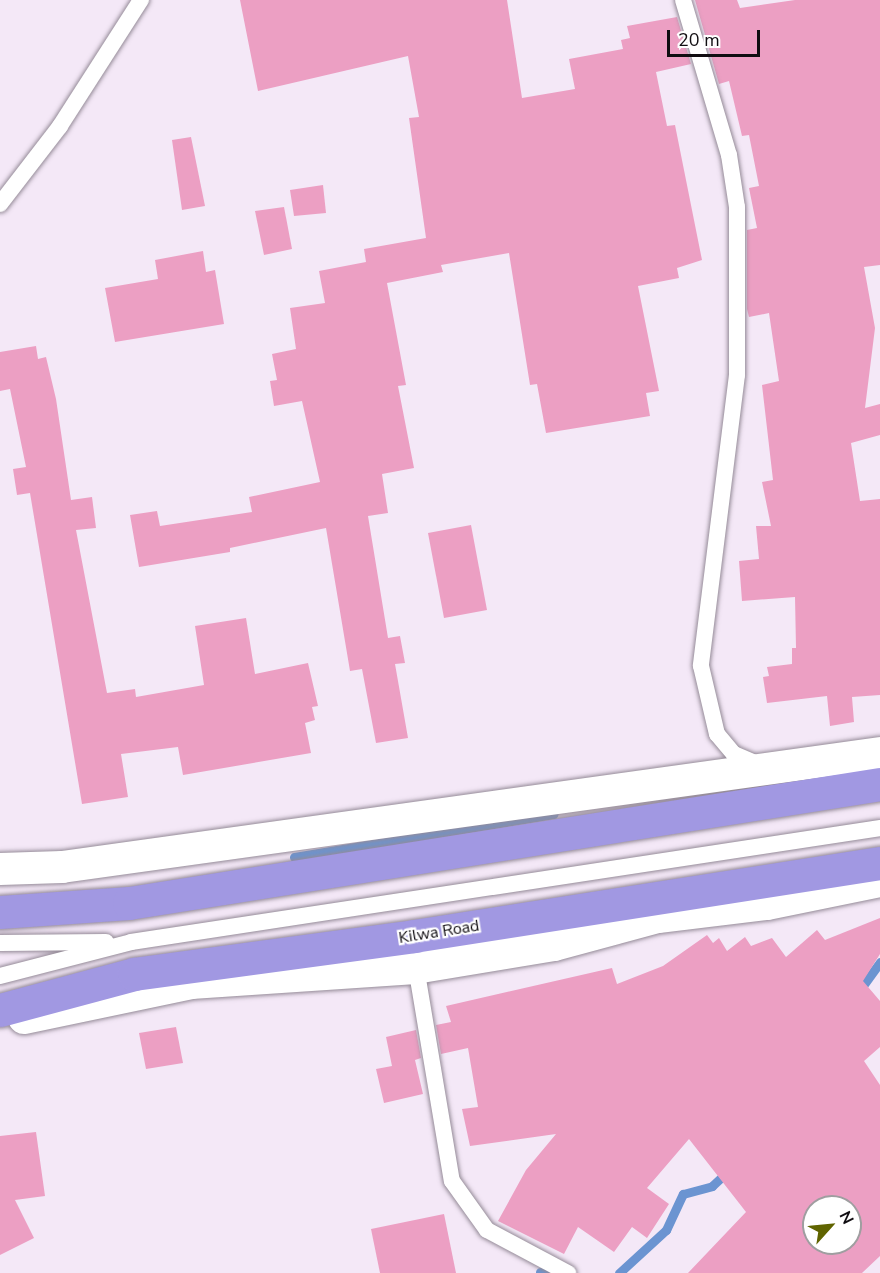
<!DOCTYPE html>
<style>
body{margin:0}
#map{position:relative;width:880px;height:1273px;overflow:hidden;background:#f4e8f7;font-family:"Nunito Sans",sans-serif}
div>[style]{position:absolute}
[style*='--x']{left:calc(var(--x)*1px);top:calc(var(--y)*1px);width:calc(var(--w)*1px);rotate:calc(var(--a)*1deg)}
.stream>*{height:9px;margin:-4.5px;padding:0 4.5px;transform-origin:4.5px;border-radius:4.5px;background:#6b94d1}
.building>*{inset:0;background:#ec9fc3}
.roads{filter:drop-shadow(0 0 2px #958b98) drop-shadow(0 0 2px #958b98)}
.lane>*{height:16px;margin:-8px;padding:0 8px;transform-origin:8px;border-radius:8px;background:#fff}
.street>*{height:32px;margin:-16px;padding:0 16px;transform-origin:16px;border-radius:16px;background:#fff}
.highway>*{height:33px;margin:-16.5px;padding:0 16.5px;transform-origin:16.5px;border-radius:16.5px;background:#a198e2}
span{translate:-50% -50%;white-space:nowrap;text-align:center;line-height:1.15;-webkit-text-stroke:4.5px #fff;paint-order:stroke}
.street-label{font-size:16px;color:#100d11}
.north{position:absolute;left:802px;top:1195px;width:60px;height:60px;box-sizing:border-box;background:#fff;border:2px solid #9f9ea0;border-radius:50%;rotate:63deg;font-size:16px;font-weight:700;line-height:24px;text-align:center;color:#100d11}
.north::after{content:'';display:block;margin:auto;width:21px;height:27px;background:#606400;clip-path:polygon(50% 0,100% 100%,50% 72%,0 100%)}
.scale{position:absolute;left:667px;top:30px;width:93px;height:27px;box-sizing:border-box;border:3px solid #100d11;border-top:0;padding-left:8px;font-size:18px;line-height:21px;white-space:nowrap;color:#100d11;-webkit-text-stroke:4px #fff;paint-order:stroke}
</style>
<div id="map">
<div class="stream">
<i style="--x:294;--y:857;--w:263;--a:-9.4"></i>
<i style="--x:859;--y:991;--w:36;--a:-54"></i>
<i style="--x:540;--y:1272;--w:5;--a:11"></i>
<i style="--x:619;--y:1273;--w:64;--a:-42.5"></i>
<i style="--x:666;--y:1230;--w:40;--a:-65"></i>
<i style="--x:683;--y:1194;--w:30;--a:-15"></i>
<i style="--x:712;--y:1186;--w:22;--a:-43"></i>
</div>
<div class="building">
<i style="clip-path:polygon(240px 0,507px 0,522px 98px,575px 89px,569px 59px,623px 49px,621px 40px,630px 38px,627px 26px,677px 17px,691px 64px,656px 72px,667px 126px,675px 125px,702px 260px,677px 268px,679px 278px,638px 286px,659px 391px,646px 393px,650px 416px,546px 433px,537px 384px,530px 385px,509px 253px,441px 265px,443px 272px,387px 283px,406px 385px,398px 386px,414px 468px,382px 474px,388px 513px,368px 516px,388px 638px,400px 636px,405px 663px,395px 664px,408px 738px,376px 743px,362px 669px,350px 671px,326px 528px,230px 548px,230px 552px,139px 567px,130px 515px,157px 511px,160px 526px,252px 512px,249px 497px,320px 482px,302px 401px,274px 406px,270px 381px,277px 380px,272px 354px,296px 349px,290px 308px,325px 303px,319px 271px,366px 262px,364px 249px,426px 238px,409px 118px,419px 117px,408px 56px,258px 91px)"></i>
<i style="clip-path:polygon(695px 0,737px 0,740px 8px,795px 0,880px 0,880px 265px,864px 267px,875px 328px,865px 408px,880px 404px,880px 435px,851px 443px,860px 501px,880px 499px,880px 695px,852px 697px,854px 722px,830px 726px,827px 696px,767px 703px,763px 677px,769px 676px,767px 667px,792px 664px,792px 648px,796px 648px,795px 597px,742px 601px,739px 561px,759px 559px,756px 526px,771px 526px,762px 482px,773px 480px,762px 385px,779px 381px,769px 313px,749px 317px,747px 309px,747px 230px,757px 228px,749px 188px,759px 186px,749px 135px,742px 136px,729px 81px,719px 84px)"></i>
<i style="clip-path:polygon(191px 137px,205px 206px,182px 210px,172px 140px)"></i>
<i style="clip-path:polygon(323px 185px,326px 213px,294px 216px,290px 190px)"></i>
<i style="clip-path:polygon(284px 207px,292px 249px,264px 255px,255px 211px)"></i>
<i style="clip-path:polygon(203px 251px,206px 272px,215px 270px,224px 324px,115px 342px,105px 288px,158px 279px,155px 260px)"></i>
<i style="clip-path:polygon(36px 346px,38px 359px,46px 357px,56px 399px,71px 500px,92px 497px,96px 528px,76px 530px,107px 693px,135px 689px,136px 697px,204px 685px,195px 626px,246px 618px,255px 674px,308px 663px,318px 706px,312px 707px,315px 720px,305px 723px,311px 753px,183px 775px,178px 747px,121px 754px,128px 797px,82px 804px,30px 493px,17px 495px,13px 469px,26px 467px,10px 389px,0 391px,0 352px)"></i>
<i style="clip-path:polygon(471px 525px,487px 610px,444px 618px,428px 533px)"></i>
<i style="clip-path:polygon(evenodd,880px 918px,880px 954px,863px 981px,880px 1001px,880px 1047px,864px 1061px,880px 1085px,880px 1256px,862px 1273px,688px 1273px,746px 1212px,689px 1139px,647px 1188px,669px 1204px,647px 1238px,632px 1227px,614px 1252px,578px 1227px,564px 1254px,498px 1221px,526px 1170px,556px 1134px,470px 1146px,462px 1109px,478px 1107px,468px 1048px,441px 1054px,436px 1025px,451px 1022px,446px 1006px,612px 968px,617px 984px,663px 966px,707px 935px,713px 943px,719px 938px,727px 951px,745px 937px,751px 946px,772px 938px,786px 957px,817px 930px,825px 940px,880px 918px,814px 1207px,850px 1207px,850px 1243px,814px 1243px,814px 1207px)"></i>
<i style="clip-path:polygon(176px 1027px,183px 1063px,146px 1069px,139px 1033px)"></i>
<i style="clip-path:polygon(416px 1030px,421px 1058px,415px 1060px,423px 1094px,384px 1103px,376px 1069px,392px 1066px,386px 1037px)"></i>
<i style="clip-path:polygon(36px 1132px,45px 1196px,15px 1200px,34px 1238px,0 1255px,0 1136px)"></i>
<i style="clip-path:polygon(444px 1214px,456px 1273px,380px 1273px,371px 1229px)"></i>
</div>
<div class="roads">
<div class="lane">
<i style="--x:683;--y:0;--w:162;--a:73.5"></i>
<i style="--x:729;--y:155;--w:53;--a:81.3"></i>
<i style="--x:737;--y:207;--w:168;--a:90"></i>
<i style="--x:737;--y:375;--w:293;--a:97.1"></i>
<i style="--x:701;--y:666;--w:70;--a:76.8"></i>
<i style="--x:717;--y:734;--w:26;--a:50"></i>
<i style="--x:734;--y:754;--w:26;--a:23"></i>
<i style="--x:0;--y:204;--w:98;--a:-52.4"></i>
<i style="--x:60;--y:126;--w:150;--a:-57.3"></i>
<i style="--x:0;--y:943;--w:106;--a:-0.5"></i>
<i style="--x:415;--y:961;--w:223;--a:80.5"></i>
<i style="--x:452;--y:1181;--w:60;--a:54.5"></i>
<i style="--x:487;--y:1230;--w:92;--a:28"></i>
<i style="--x:0;--y:976;--w:135;--a:-14.5"></i>
<i style="--x:131;--y:942;--w:758;--a:-8.65"></i>
</div>
<div class="street">
<i style="--x:0;--y:869;--w:62;--a:-1.8"></i>
<i style="--x:62;--y:867;--w:826;--a:-7.93"></i>
<i style="--x:24;--y:1018;--w:171;--a:-11.8"></i>
<i style="--x:191;--y:983;--w:225;--a:-3.8"></i>
<i style="--x:415;--y:968;--w:141;--a:-9.4"></i>
<i style="--x:554;--y:945;--w:108;--a:-15.1"></i>
<i style="--x:658;--y:917;--w:110;--a:-6.8"></i>
<i style="--x:767;--y:904;--w:115;--a:-11.5"></i>
</div>
<div class="highway">
<i style="--x:0;--y:912;--w:129;--a:-4"></i>
<i style="--x:129;--y:903;--w:760;--a:-9"></i>
<i style="--x:0;--y:1010;--w:139;--a:-15"></i>
<i style="--x:134;--y:974;--w:283;--a:-7.7"></i>
<i style="--x:414;--y:936;--w:472;--a:-8.9"></i>
</div>
</div>
<div class="street-label">
<span style="left:439px;top:932px;rotate:-9deg">Kilwa Road</span>
</div>
<div class="north">N</div>
<div class="scale">20 m</div>
</div>
